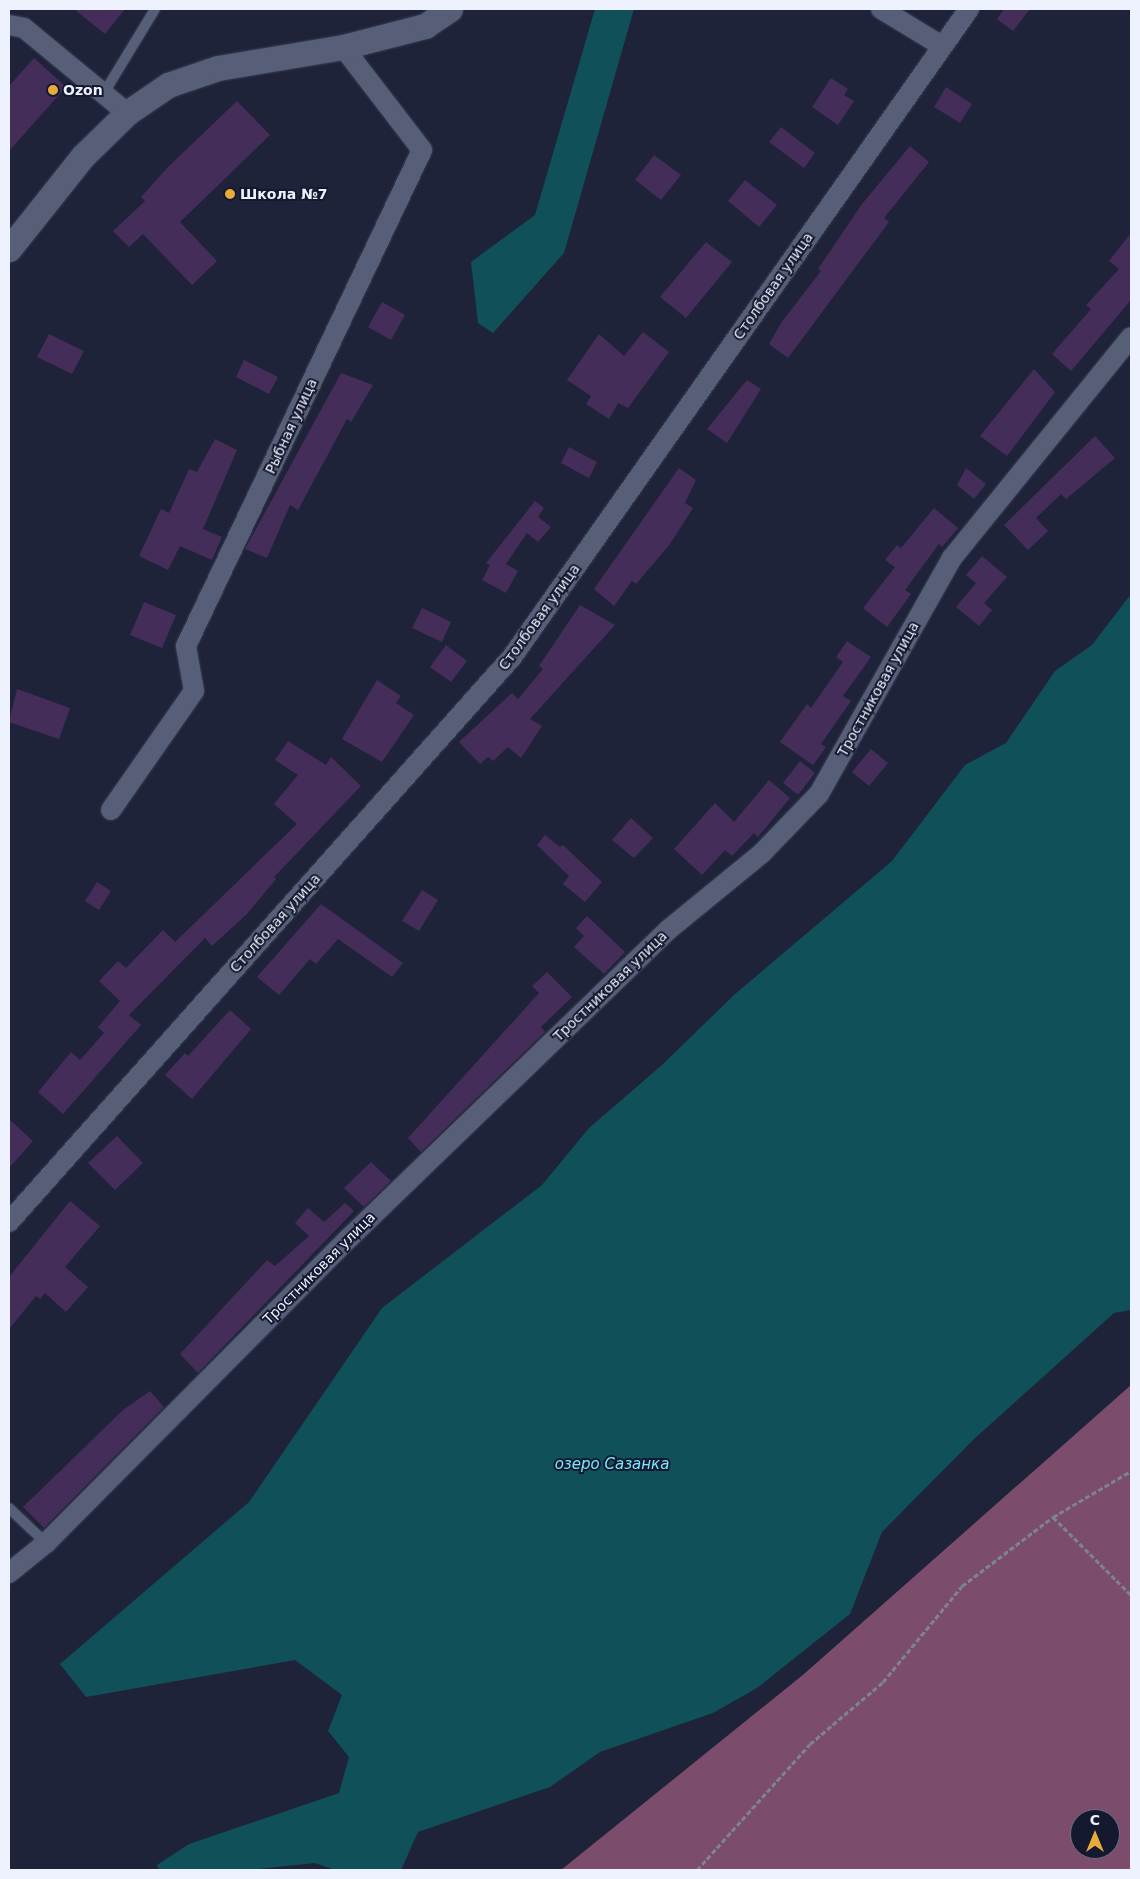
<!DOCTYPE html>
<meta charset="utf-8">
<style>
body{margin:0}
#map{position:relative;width:1140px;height:1879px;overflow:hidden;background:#1e233a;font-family:"DejaVu Sans",sans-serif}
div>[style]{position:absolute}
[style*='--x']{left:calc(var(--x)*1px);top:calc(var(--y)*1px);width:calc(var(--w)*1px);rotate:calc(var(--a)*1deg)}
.forest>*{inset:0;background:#7c4c6c}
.water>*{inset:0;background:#0f5059}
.building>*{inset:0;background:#442d59}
.path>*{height:3px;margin-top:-1.5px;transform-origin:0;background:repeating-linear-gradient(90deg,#7e8295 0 5px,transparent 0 7.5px)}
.roads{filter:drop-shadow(0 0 1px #3b3e52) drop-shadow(0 0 1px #3b3e52)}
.service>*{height:10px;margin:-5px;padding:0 5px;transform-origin:5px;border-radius:5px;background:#575e78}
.minor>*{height:20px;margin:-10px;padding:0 10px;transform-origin:10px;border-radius:10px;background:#575e78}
.tertiary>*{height:25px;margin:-12.5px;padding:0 12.5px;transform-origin:12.5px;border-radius:12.5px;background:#575e78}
.dots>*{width:14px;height:14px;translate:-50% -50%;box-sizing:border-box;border:2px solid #151930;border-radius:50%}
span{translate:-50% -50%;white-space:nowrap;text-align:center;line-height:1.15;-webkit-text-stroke:4px #151930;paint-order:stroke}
.poi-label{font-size:14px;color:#eef1fe;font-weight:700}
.left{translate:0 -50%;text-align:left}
.street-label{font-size:14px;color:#eef1fe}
.water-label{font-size:15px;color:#74eafb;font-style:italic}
.frame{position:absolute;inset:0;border:10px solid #eef1fe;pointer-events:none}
.north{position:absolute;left:1070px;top:1809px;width:50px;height:50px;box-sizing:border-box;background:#151930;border:1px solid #6c6f82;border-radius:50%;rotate:0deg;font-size:14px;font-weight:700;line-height:20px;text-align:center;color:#eef1fe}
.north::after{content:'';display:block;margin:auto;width:18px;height:22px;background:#e9ab38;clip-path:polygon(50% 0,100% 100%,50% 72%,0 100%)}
</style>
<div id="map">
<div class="forest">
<i style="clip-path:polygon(evenodd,1131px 1385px,1131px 1870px,561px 1870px,804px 1674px,1131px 1385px,1080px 1819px,1110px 1819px,1110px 1849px,1080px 1849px,1080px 1819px)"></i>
</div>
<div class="water">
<i style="clip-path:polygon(595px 9px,634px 9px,564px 253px,493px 333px,478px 323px,471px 262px,535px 215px)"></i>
<i style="clip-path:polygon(1131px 594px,1131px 1310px,1114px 1313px,974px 1439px,882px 1532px,850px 1614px,757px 1688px,713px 1713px,600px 1752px,550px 1787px,418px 1832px,401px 1870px,335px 1870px,315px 1863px,250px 1870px,159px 1870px,157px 1865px,189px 1844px,339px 1793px,349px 1757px,328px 1731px,342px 1695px,295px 1660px,86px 1697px,60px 1664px,249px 1502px,382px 1308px,542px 1185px,589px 1128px,662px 1065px,734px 995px,892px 861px,965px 765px,1006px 743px,1055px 671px,1092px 645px)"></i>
</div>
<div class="building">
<i style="clip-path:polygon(74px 9px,125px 9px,105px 34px)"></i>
<i style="clip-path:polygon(1004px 9px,1030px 9px,1013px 31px,997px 19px)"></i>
<i style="clip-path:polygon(34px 58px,66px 87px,9px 151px,9px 86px)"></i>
<i style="clip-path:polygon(831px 78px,848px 89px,844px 95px,854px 101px,838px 125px,812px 107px)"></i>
<i style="clip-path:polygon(946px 87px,972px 104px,960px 123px,934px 107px)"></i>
<i style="clip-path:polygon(237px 101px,270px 135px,180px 222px,217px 261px,192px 285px,143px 234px,129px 247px,113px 231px,145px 201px,141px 197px,168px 167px)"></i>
<i style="clip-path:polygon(781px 127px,815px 153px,804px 168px,769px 142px)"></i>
<i style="clip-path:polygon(910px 146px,929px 162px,884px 218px,889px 222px,788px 358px,769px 344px,781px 323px,821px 271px,818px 269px,862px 204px)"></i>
<i style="clip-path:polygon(654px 155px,681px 175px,661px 200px,635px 180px)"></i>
<i style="clip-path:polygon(745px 180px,777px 205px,759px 227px,728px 201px)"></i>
<i style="clip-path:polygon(1131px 233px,1131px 300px,1071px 371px,1052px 354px,1091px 309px,1086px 305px,1119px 269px,1109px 261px)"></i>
<i style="clip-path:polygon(706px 242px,732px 262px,686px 318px,660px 297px)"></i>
<i style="clip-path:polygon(382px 302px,405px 315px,391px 340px,368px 327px)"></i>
<i style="clip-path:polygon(643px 332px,669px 352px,628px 408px,618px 403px,609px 419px,586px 404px,591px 396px,567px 380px,599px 334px,624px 356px)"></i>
<i style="clip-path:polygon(49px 334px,84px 351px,72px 374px,37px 357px)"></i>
<i style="clip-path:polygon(244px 360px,278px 377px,269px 394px,236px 377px)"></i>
<i style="clip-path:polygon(1034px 369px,1055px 392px,1007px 456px,980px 436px)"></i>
<i style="clip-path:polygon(341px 373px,373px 385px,351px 422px,347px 419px,298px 510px,290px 505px,267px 558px,245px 549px)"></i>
<i style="clip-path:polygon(747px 380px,761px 389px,727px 443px,707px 429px)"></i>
<i style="clip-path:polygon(1095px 436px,1115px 458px,1066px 499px,1061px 494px,1036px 518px,1048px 531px,1028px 550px,1004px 525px)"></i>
<i style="clip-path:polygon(215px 439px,237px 450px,203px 529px,222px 537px,212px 560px,180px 546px,168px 570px,139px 556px,161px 509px,169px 513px,189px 469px,197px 472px)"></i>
<i style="clip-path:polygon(569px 447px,597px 462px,589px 478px,561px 463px)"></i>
<i style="clip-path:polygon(679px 468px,696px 480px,685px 503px,693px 508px,670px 544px,636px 584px,632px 581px,614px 606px,594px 589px)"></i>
<i style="clip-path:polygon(966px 468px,986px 484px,974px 499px,957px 485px)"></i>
<i style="clip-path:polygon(535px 501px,544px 508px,538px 517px,551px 527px,538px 542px,527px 533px,506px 564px,518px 571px,506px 593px,482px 580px,490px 565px,486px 563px)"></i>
<i style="clip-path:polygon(934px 508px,958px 528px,942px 547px,939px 544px,905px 590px,911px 594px,887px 627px,863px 608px,895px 567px,885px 560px,897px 545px,901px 548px)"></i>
<i style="clip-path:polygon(982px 556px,1007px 577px,984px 603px,992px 610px,979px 626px,956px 607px,976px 583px,966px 575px)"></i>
<i style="clip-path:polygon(144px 602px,176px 615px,162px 648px,130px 635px)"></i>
<i style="clip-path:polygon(580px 605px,615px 625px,530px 719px,542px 726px,521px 758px,508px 747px,493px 761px,488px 757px,480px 764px,459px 742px,512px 693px,518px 699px,543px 669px,539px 666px)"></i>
<i style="clip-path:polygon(422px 608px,451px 622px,442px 642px,412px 628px)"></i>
<i style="clip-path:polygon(847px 641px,871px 657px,843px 696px,851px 701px,821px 744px,826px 747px,813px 765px,780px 742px,807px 704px,811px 708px,843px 662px,836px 657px)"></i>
<i style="clip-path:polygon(446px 645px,467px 661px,451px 682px,430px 667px)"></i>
<i style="clip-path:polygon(377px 680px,401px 696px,396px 703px,414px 715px,382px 762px,342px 739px)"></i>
<i style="clip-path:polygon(17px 689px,70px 708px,59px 739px,9px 722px)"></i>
<i style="clip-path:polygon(288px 741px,326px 765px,331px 757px,361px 786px,274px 877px,276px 879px,246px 915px,212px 946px,205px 938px,129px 1015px,141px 1025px,63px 1114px,38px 1092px,71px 1052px,80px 1060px,104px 1033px,98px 1027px,120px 1001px,99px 981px,118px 961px,126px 968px,163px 930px,175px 942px,297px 824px,274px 804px,298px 775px,275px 760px)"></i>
<i style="clip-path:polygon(871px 749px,888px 763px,869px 786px,852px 772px)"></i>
<i style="clip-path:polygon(800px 761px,815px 773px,798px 795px,783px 783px)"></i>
<i style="clip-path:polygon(769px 780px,790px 798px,758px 837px,754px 833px,732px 856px,725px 850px,702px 875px,674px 849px,715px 803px,734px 822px)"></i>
<i style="clip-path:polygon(631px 818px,653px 838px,634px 858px,612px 840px)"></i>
<i style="clip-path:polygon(545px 835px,560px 847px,563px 845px,602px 882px,585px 902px,563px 884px,569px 876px,537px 845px)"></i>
<i style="clip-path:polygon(97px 882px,111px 891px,99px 910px,85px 901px)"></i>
<i style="clip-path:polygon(422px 890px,438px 900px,419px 931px,402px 921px)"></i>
<i style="clip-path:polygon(321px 904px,403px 963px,392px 977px,338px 939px,316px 964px,310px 959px,279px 995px,257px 977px)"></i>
<i style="clip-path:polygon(587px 916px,625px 952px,604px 974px,574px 947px,584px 936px,576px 928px)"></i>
<i style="clip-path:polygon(547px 972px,572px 997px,541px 1027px,545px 1032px,421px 1152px,408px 1138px,539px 993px,532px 986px)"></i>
<i style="clip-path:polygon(230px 1010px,251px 1029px,192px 1099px,165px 1075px,185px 1053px,188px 1056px)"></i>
<i style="clip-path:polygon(9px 1119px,33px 1141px,9px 1168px)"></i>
<i style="clip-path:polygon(117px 1136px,143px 1163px,115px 1190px,88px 1163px)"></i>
<i style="clip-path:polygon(371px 1162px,391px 1181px,364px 1207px,344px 1188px)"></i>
<i style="clip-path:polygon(70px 1201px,100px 1226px,65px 1267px,88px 1287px,66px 1312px,45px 1293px,40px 1299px,36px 1296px,9px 1329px,9px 1277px)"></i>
<i style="clip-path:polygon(345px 1203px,354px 1211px,198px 1373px,180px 1354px,267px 1260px,275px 1266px,309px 1236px,295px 1223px,308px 1208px,324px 1222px)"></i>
<i style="clip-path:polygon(150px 1391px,164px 1407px,44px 1528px,23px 1507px,123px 1410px)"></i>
</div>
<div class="path">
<i style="--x:1053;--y:1517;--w:110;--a:45"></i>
<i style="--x:697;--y:1870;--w:169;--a:-48.1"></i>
<i style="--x:810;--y:1744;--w:96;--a:-40.3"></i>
<i style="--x:883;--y:1682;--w:124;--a:-50.5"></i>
<i style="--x:962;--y:1586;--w:114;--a:-37.2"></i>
<i style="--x:1053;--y:1517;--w:91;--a:-30.5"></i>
</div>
<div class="roads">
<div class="service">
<i style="--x:104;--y:93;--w:98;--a:-58.7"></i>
<i style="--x:9;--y:1508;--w:51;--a:43.4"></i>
</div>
<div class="minor">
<i style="--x:881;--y:9;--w:71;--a:31.2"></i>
<i style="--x:9;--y:25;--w:15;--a:11"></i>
<i style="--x:24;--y:28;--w:134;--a:39.5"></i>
<i style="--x:111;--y:810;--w:145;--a:-55.1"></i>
<i style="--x:194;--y:691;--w:46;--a:-100.1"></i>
<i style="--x:186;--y:646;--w:549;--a:-64.55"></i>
<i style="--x:422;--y:150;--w:130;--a:-127.5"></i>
<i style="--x:9;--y:1222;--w:756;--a:-48.32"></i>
<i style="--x:512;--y:657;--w:793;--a:-54.81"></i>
<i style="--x:9;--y:1573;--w:48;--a:-39"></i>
<i style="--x:46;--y:1543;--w:430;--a:-45.2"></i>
<i style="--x:349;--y:1238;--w:443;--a:-44"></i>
<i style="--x:668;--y:930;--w:120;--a:-39.3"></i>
<i style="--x:761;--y:854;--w:83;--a:-46"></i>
<i style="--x:819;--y:794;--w:271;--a:-60.6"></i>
<i style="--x:952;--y:558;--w:284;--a:-51"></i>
</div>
<div class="tertiary">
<i style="--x:9;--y:249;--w:119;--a:-51.5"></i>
<i style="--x:83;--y:156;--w:62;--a:-44.3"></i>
<i style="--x:127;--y:113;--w:50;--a:-34.3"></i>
<i style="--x:168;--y:85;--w:53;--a:-18.8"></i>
<i style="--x:218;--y:68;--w:127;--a:-9.5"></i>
<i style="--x:343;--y:47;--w:85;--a:-14.4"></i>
<i style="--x:425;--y:26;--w:30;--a:-34"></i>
</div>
</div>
<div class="dots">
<i style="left:53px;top:90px;background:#e9ab38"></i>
<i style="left:230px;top:194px;background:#e9ab38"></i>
</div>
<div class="poi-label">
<span class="left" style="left:63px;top:90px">Ozon</span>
<span class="left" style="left:240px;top:194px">Школа №7</span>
</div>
<div class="street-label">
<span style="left:773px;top:286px;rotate:-55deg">Столбовая улица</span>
<span style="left:291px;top:426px;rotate:-65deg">Рыбная улица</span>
<span style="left:539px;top:617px;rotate:-54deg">Столбовая улица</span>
<span style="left:878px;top:689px;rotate:-61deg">Тростниковая улица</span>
<span style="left:275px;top:923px;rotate:-48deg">Столбовая улица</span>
<span style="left:610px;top:986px;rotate:-44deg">Тростниковая улица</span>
<span style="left:319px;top:1268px;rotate:-45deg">Тростниковая улица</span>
</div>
<div class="water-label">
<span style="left:612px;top:1465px">озеро Сазанка</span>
</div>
<div class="frame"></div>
<div class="north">С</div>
</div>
